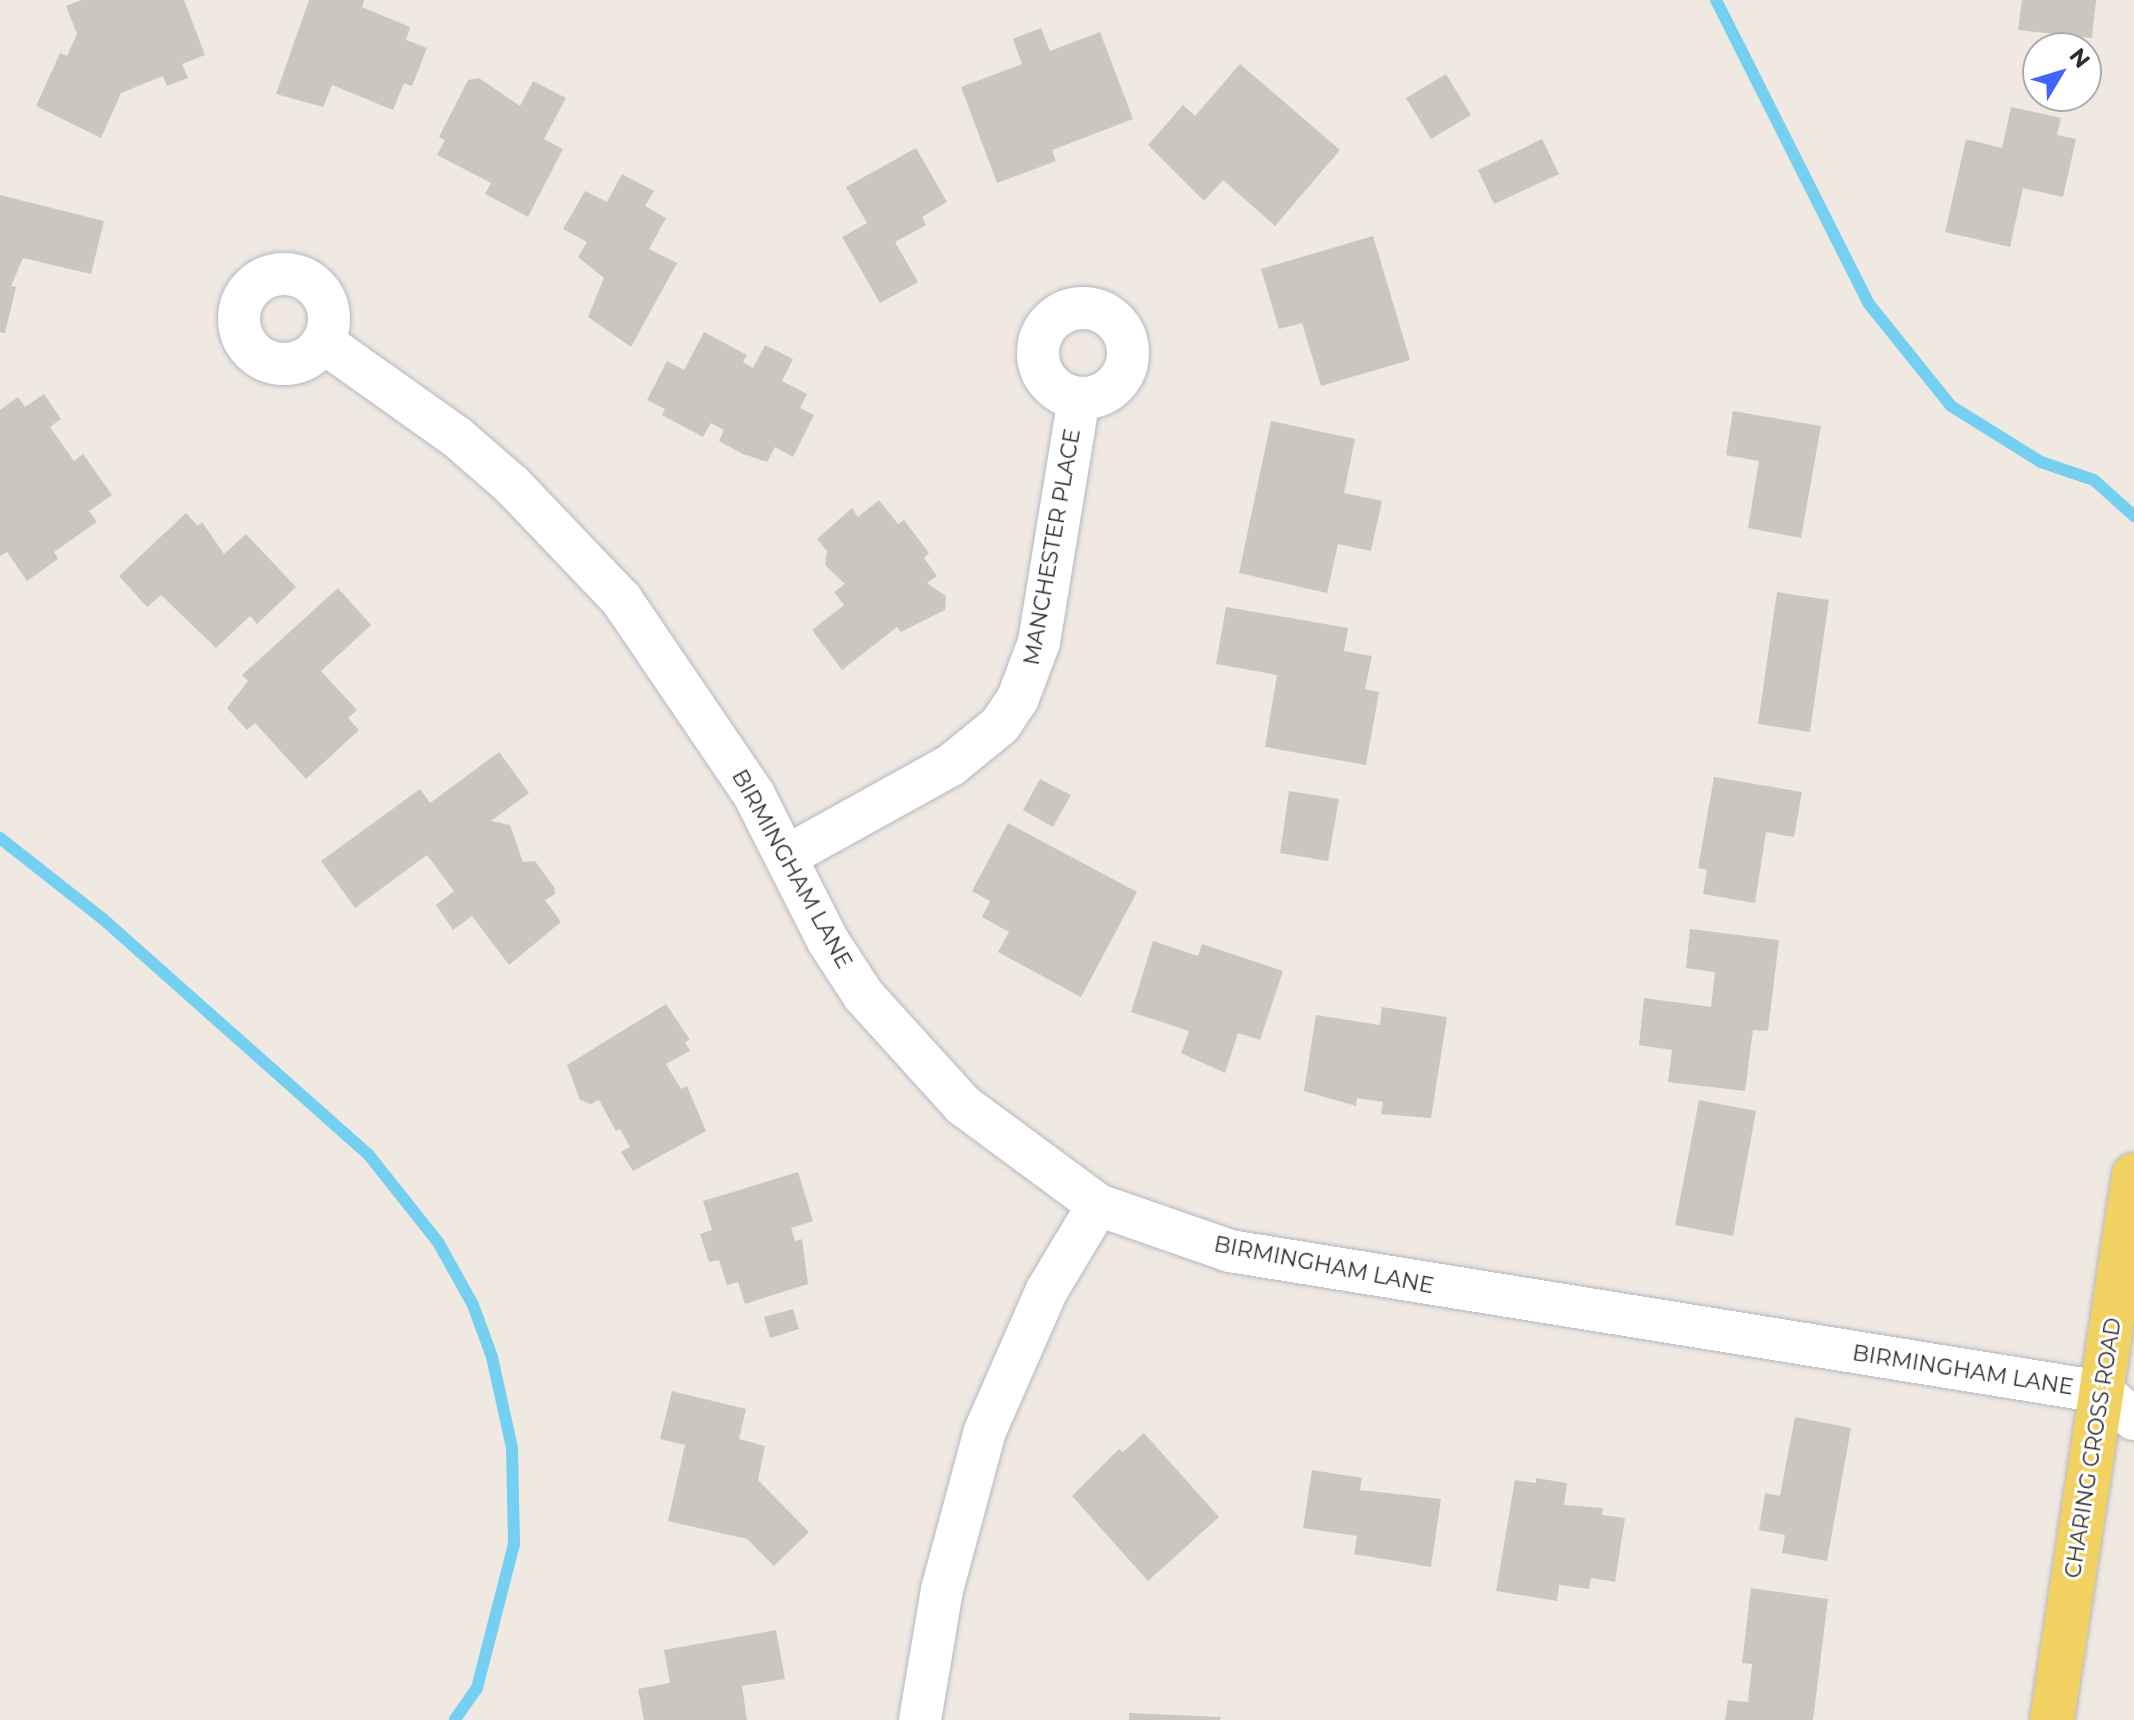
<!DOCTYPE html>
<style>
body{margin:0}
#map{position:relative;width:2134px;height:1720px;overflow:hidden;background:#efe9e1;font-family:Montserrat,sans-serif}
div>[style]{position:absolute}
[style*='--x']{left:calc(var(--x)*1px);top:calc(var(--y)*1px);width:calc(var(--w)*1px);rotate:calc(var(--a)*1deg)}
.stream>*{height:12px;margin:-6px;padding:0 6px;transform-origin:6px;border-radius:6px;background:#75cff0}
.building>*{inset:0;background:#cbc7bf}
.roads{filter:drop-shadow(0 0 2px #b4b7c1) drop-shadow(0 0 2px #b4b7c1)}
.minor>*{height:42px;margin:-21px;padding:0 21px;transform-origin:21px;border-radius:21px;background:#fff}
.minor>.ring{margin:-21px;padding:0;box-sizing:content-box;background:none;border:42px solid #fff;border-radius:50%}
.major>*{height:44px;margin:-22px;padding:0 22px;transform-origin:22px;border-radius:22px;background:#f2d163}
span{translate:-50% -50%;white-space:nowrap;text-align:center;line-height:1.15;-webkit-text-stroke:6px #fff;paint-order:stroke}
.street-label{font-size:22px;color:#2e2e2e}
.north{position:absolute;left:2022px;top:32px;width:80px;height:80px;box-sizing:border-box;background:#fff;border:2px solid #ababab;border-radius:50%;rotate:52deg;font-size:22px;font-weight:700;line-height:32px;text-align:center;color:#2e2e2e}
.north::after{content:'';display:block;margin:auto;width:28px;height:36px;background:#4264fb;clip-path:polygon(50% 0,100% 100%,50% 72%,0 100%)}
</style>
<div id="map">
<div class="stream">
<i style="--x:1716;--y:0;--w:340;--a:63.3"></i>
<i style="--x:1869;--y:304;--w:131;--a:51.2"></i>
<i style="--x:1951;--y:406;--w:106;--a:31.9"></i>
<i style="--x:2041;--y:462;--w:56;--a:18.8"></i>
<i style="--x:2094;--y:480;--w:54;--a:42"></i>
<i style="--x:0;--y:838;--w:131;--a:38.2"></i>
<i style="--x:103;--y:919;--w:354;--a:41.6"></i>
<i style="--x:368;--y:1154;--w:112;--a:51.5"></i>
<i style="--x:438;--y:1242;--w:72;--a:60.9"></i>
<i style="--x:473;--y:1305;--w:55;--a:69.9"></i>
<i style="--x:492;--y:1357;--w:93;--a:77.6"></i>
<i style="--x:512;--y:1448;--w:96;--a:88.8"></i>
<i style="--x:514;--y:1544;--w:149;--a:104.4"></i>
<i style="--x:477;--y:1688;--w:39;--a:125"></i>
</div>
<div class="building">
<i style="clip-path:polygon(82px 0,184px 0,205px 55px,182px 64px,188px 78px,167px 86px,163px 76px,121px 93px,101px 138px,36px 106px,60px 53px,67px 56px,77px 34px,66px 6px)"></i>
<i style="clip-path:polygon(309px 0,364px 0,362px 7px,410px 27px,406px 40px,427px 48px,412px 86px,404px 83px,393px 110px,332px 85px,323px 107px,276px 94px)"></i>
<i style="clip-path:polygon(2022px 0,2096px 0,2092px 38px,2018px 30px)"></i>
<i style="clip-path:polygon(1041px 28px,1050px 51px,1100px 32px,1133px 119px,1052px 150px,1056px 161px,997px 183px,961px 87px,1022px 64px,1013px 39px)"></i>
<i style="clip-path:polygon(1240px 64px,1340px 150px,1275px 226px,1223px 180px,1204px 201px,1148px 145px,1183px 105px,1195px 116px)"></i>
<i style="clip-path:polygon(1446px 74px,1471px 115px,1431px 139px,1406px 98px)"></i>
<i style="clip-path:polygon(479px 78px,520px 106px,533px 81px,566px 98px,544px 139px,563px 149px,528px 217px,485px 194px,491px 183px,437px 155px,445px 140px,439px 137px,468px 80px)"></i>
<i style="clip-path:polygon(2011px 107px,2061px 118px,2057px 135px,2076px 139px,2063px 197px,2023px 188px,2010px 247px,1945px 232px,1966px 139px,2002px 148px)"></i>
<i style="clip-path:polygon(1542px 139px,1559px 174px,1494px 204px,1478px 170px)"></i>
<i style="clip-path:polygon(916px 148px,947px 202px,922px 217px,926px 225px,895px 242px,918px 282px,880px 303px,842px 237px,867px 223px,846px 187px)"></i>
<i style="clip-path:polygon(622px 174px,654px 191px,645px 206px,666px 218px,649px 249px,677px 263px,631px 347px,588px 317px,604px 278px,578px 257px,587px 242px,563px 229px,585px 191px,607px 202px)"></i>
<i style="clip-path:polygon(0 195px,104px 221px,91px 274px,23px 258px,11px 286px,16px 287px,5px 333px,0 332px)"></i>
<i style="clip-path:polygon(1373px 236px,1410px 360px,1321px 386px,1302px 323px,1279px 329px,1261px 269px)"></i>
<i style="clip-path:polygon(704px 332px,747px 355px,743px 362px,753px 368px,765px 345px,793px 359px,782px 381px,807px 394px,800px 408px,814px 415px,793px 457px,775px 447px,767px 462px,743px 454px,719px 441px,724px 430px,711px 423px,703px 437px,662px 415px,665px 409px,647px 400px,667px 361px,684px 370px)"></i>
<i style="clip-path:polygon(44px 394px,61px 419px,50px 427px,74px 461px,83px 454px,112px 495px,89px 511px,97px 522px,54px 552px,58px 559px,27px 581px,7px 552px,0 556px,0 410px,18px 397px,25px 407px)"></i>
<i style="clip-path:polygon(1733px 411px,1821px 426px,1801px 538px,1748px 528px,1759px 461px,1726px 455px)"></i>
<i style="clip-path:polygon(1271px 421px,1355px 439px,1344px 493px,1382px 501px,1371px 551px,1338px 544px,1327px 593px,1239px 573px)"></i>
<i style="clip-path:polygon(879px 500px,898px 524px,904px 520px,929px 553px,924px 558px,937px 576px,927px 583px,946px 596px,945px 610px,901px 632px,897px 627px,842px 670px,812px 630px,844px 605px,834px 592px,845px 584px,825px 565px,827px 551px,817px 539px,852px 508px,858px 517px)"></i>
<i style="clip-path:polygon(186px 513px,198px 526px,202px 522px,224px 554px,246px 534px,296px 587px,257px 624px,250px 616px,216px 648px,161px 595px,147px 607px,119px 576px)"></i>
<i style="clip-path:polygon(338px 588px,371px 625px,321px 671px,357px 710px,348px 718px,359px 730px,306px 779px,255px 723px,247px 730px,227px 708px,248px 681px,242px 675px)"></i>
<i style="clip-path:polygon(1777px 592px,1829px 600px,1810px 732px,1758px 724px)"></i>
<i style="clip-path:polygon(1226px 607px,1348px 628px,1344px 651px,1372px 656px,1365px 689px,1379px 692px,1366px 765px,1265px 747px,1277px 675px,1216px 664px)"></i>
<i style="clip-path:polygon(499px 752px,529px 793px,491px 821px,510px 825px,523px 862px,535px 861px,554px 887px,555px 894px,545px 900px,561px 922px,509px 965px,472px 916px,453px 930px,436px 905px,454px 891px,427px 855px,355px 908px,321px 861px,420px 789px,430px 803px)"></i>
<i style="clip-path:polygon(1714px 777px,1802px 792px,1794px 837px,1766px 832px,1755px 903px,1703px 894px,1707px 870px,1698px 868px)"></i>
<i style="clip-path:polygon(1040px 779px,1071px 795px,1053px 827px,1023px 810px)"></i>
<i style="clip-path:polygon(1289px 791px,1339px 799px,1328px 861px,1280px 853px)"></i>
<i style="clip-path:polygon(1008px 823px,1137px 892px,1081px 997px,998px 952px,1009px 932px,982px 917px,990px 901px,972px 891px)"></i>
<i style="clip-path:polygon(1690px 929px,1779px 940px,1768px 1031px,1753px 1030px,1745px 1091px,1668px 1082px,1672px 1050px,1639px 1045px,1644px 998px,1711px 1007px,1715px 972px,1686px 968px)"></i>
<i style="clip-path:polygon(1153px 941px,1198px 956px,1202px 944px,1283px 971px,1260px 1040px,1238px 1033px,1225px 1073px,1181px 1053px,1189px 1031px,1131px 1012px)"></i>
<i style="clip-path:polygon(666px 1004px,690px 1040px,685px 1042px,690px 1051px,666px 1064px,681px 1089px,687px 1086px,706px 1131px,633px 1171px,621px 1152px,630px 1147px,620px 1129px,616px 1131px,599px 1100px,591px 1104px,580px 1100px,567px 1065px)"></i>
<i style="clip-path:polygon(1382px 1007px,1447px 1017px,1431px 1118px,1381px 1114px,1383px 1102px,1357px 1098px,1356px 1106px,1304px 1091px,1316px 1015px,1380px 1025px)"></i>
<i style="clip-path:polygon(1699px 1100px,1756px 1111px,1733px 1236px,1675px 1225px)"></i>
<i style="clip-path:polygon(798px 1172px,813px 1221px,791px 1228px,795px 1241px,802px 1239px,808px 1284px,745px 1304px,738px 1282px,727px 1285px,719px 1260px,709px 1262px,700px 1234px,712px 1230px,703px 1201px)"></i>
<i style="clip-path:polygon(793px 1309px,799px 1329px,770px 1338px,764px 1317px)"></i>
<i style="clip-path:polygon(672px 1391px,746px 1409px,739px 1439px,765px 1446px,758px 1480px,809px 1532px,774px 1566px,747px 1539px,668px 1521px,685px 1445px,660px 1439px)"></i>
<i style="clip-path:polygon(1795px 1417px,1851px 1428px,1827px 1561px,1782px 1553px,1785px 1535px,1759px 1530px,1765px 1493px,1780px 1496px)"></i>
<i style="clip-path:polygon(1144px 1433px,1219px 1517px,1148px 1581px,1072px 1496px,1119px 1449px,1123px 1452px)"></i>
<i style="clip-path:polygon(1312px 1470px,1362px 1478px,1360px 1490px,1441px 1499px,1431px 1567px,1354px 1554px,1357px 1536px,1303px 1528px)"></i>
<i style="clip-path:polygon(1536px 1478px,1567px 1483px,1564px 1505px,1603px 1508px,1602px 1515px,1625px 1518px,1615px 1582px,1591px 1578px,1589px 1589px,1559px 1585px,1557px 1601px,1496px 1591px,1515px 1480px,1536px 1483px)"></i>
<i style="clip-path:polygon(1751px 1588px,1828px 1599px,1813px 1720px,1725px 1720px,1728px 1700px,1748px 1702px,1752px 1664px,1742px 1663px)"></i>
<i style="clip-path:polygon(776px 1630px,785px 1679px,742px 1686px,747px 1720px,644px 1720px,638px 1689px,670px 1683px,664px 1650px)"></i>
<i style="clip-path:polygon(1129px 1713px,1221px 1717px,1220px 1720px,1129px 1720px)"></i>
</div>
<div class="roads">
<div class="minor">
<i class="ring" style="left:239px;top:274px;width:48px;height:48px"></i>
<i class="ring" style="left:1038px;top:308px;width:48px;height:48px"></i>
<i style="--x:323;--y:342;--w:166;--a:35.4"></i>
<i style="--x:458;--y:438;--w:72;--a:41"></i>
<i style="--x:512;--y:485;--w:158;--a:46.3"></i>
<i style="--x:621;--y:599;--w:237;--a:55.8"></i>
<i style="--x:754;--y:795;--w:164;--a:63.1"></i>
<i style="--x:828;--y:941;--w:66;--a:56.8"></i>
<i style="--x:864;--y:996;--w:147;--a:47.8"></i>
<i style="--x:963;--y:1105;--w:168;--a:36.5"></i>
<i style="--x:1098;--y:1205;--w:140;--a:19.2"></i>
<i style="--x:1230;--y:1251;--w:883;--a:9.19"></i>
<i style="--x:2102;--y:1392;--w:42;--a:40.2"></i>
<i style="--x:787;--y:856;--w:188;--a:-29"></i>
<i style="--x:951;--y:765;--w:63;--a:-39.2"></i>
<i style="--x:1000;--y:725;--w:32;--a:-56"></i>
<i style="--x:1018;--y:698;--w:60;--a:-69.4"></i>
<i style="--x:1039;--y:642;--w:247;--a:-80.7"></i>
<i style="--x:920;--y:1720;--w:132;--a:-80.4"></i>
<i style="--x:942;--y:1590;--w:165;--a:-74.9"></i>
<i style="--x:985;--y:1431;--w:154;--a:-66.3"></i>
<i style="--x:1047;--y:1290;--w:99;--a:-59"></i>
</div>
<div class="major">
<i style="--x:2052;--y:1720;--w:551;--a:-81.44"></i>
</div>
</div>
<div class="street-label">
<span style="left:1052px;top:547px;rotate:-80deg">MANCHESTER PLACE</span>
<span style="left:792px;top:869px;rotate:61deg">BIRMINGHAM LANE</span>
<span style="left:1324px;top:1265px;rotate:11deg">BIRMINGHAM LANE</span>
<span style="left:1963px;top:1370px;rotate:9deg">BIRMINGHAM LANE</span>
<span style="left:2093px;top:1448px;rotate:-81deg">CHARING CROSS ROAD</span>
</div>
<div class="north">N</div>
</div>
